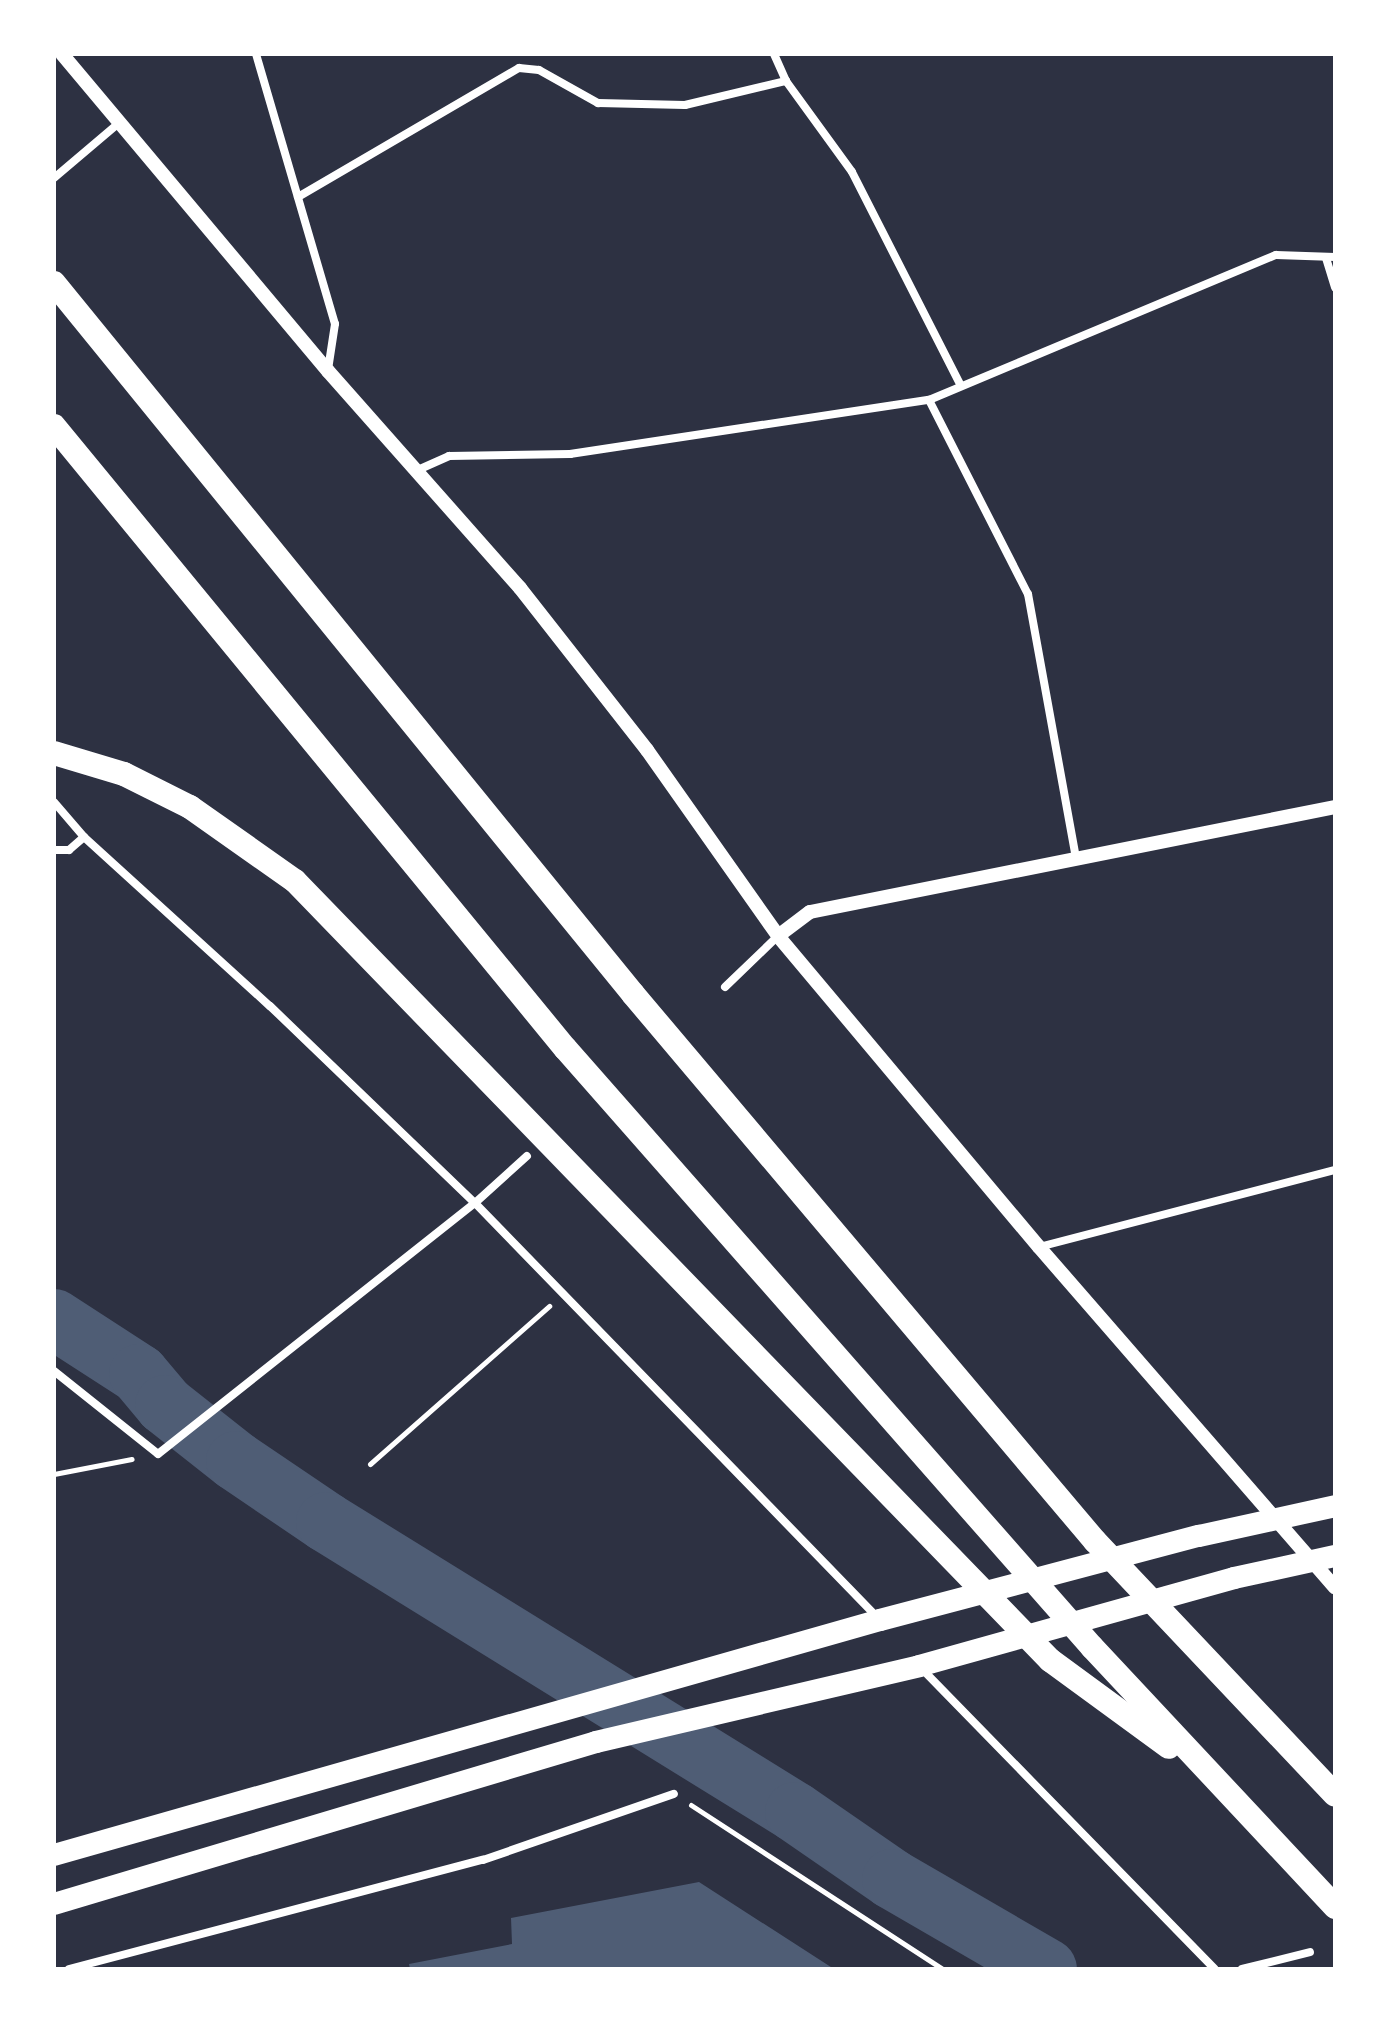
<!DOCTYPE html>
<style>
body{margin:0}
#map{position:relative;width:1389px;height:2023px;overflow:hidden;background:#2d3142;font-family:"Times New Roman",serif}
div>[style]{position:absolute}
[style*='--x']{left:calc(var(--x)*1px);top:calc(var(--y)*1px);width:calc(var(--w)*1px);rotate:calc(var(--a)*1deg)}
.water>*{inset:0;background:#4f5d75}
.river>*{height:60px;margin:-30px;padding:0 30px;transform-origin:30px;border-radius:30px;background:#4f5d75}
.path>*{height:5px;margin:-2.5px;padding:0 2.5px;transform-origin:2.5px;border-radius:2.5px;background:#fff}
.minor>*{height:8px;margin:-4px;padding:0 4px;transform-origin:4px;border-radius:4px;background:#fff}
.tertiary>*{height:14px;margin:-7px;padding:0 7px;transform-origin:7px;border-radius:7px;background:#fff}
.trunk>*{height:22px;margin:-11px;padding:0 11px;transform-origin:11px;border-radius:11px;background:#fff}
.motorway>*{height:24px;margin:-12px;padding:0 12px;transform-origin:12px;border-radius:12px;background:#fff}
span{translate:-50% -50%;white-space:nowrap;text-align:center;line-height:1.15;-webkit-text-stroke:8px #fff;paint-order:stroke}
.frame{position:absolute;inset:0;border:56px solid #fff;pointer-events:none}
</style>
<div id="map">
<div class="water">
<i style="clip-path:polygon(699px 1882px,834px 1969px,410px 1969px,409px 1964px,512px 1944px,511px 1918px)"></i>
</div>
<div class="river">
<i style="--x:54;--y:1319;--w:101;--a:32.9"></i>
<i style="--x:139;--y:1374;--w:40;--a:50"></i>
<i style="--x:165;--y:1405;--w:90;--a:38.3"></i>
<i style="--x:236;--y:1461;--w:109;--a:34.1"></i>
<i style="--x:326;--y:1522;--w:551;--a:31.73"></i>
<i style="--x:795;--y:1812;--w:118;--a:34.6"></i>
<i style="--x:892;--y:1879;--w:179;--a:30.1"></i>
</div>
<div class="path">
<i style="--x:370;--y:1464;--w:239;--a:-41.4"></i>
<i style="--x:54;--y:1474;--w:79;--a:-10.9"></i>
<i style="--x:691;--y:1805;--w:301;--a:33.1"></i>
</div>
<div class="minor">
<i style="--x:256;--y:54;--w:281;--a:73.7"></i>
<i style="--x:335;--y:324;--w:47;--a:98.7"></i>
<i style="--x:774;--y:54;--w:30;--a:66"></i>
<i style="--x:786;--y:81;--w:112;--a:54"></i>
<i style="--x:852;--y:172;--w:240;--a:63"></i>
<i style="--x:54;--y:178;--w:87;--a:-40.3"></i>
<i style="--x:298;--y:197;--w:256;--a:-30.3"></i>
<i style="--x:519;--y:68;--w:20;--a:6"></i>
<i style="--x:539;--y:70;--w:68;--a:29.2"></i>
<i style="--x:598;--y:103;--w:87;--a:1.3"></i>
<i style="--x:685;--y:105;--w:104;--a:-13.4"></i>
<i style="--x:1326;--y:258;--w:31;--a:73"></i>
<i style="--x:929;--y:400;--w:218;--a:63"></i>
<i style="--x:1028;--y:594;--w:267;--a:79.7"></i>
<i style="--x:420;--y:469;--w:32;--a:-24"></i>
<i style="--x:449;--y:456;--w:121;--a:-0.9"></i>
<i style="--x:570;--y:454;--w:363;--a:-8.6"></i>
<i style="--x:929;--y:400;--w:376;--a:-22.7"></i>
<i style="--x:1276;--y:255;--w:59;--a:1.9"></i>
<i style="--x:54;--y:802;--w:46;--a:49.4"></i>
<i style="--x:84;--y:837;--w:251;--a:42.3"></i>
<i style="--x:270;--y:1006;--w:284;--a:43.9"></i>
<i style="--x:475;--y:1203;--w:577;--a:45.84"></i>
<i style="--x:54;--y:850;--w:15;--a:0"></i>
<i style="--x:69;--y:850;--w:20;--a:-41"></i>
<i style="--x:725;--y:987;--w:74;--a:-43.9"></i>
<i style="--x:1039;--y:1247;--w:306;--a:-14.6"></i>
<i style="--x:54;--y:1371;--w:133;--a:38.6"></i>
<i style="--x:158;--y:1454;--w:404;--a:-38.4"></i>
<i style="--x:475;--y:1203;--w:70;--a:-42.1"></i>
<i style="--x:922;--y:1669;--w:419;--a:45.7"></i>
<i style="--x:69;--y:1969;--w:428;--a:-14.8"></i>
<i style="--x:483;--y:1860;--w:202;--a:-19.1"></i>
<i style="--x:1242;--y:1969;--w:70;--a:-14"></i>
</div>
<div class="tertiary">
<i style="--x:62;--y:54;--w:414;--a:50"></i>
<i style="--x:328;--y:371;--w:290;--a:48.5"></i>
<i style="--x:520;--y:588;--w:206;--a:51.9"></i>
<i style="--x:647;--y:750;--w:228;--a:54.8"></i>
<i style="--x:778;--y:936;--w:406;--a:50"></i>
<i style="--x:1039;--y:1247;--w:451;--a:49"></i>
<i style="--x:778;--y:936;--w:40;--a:-37"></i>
<i style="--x:810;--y:912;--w:535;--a:-11.31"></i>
</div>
<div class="trunk">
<i style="--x:54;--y:1855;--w:859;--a:-15.88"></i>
<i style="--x:880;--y:1620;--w:330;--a:-14.8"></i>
<i style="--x:1199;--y:1536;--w:139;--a:-12.4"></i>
<i style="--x:54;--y:1904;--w:566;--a:-16.64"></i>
<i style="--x:596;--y:1742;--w:332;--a:-13.2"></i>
<i style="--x:919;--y:1666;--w:327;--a:-15.6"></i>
<i style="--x:1234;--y:1578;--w:103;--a:-12.3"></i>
</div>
<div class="motorway">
<i style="--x:54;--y:283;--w:917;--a:50.84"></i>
<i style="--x:633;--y:994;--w:716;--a:49.82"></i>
<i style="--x:1095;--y:1541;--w:349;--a:46.6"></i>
<i style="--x:54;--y:426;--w:805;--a:50.6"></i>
<i style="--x:565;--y:1048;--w:798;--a:48.66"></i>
<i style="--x:1092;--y:1647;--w:356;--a:46.9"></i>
<i style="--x:54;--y:753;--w:73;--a:16.7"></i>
<i style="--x:124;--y:774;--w:74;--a:26.6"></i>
<i style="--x:190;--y:807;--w:128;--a:35.2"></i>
<i style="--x:295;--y:881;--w:1085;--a:45.9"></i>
<i style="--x:1050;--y:1660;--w:147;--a:36.2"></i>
</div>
<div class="frame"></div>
</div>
